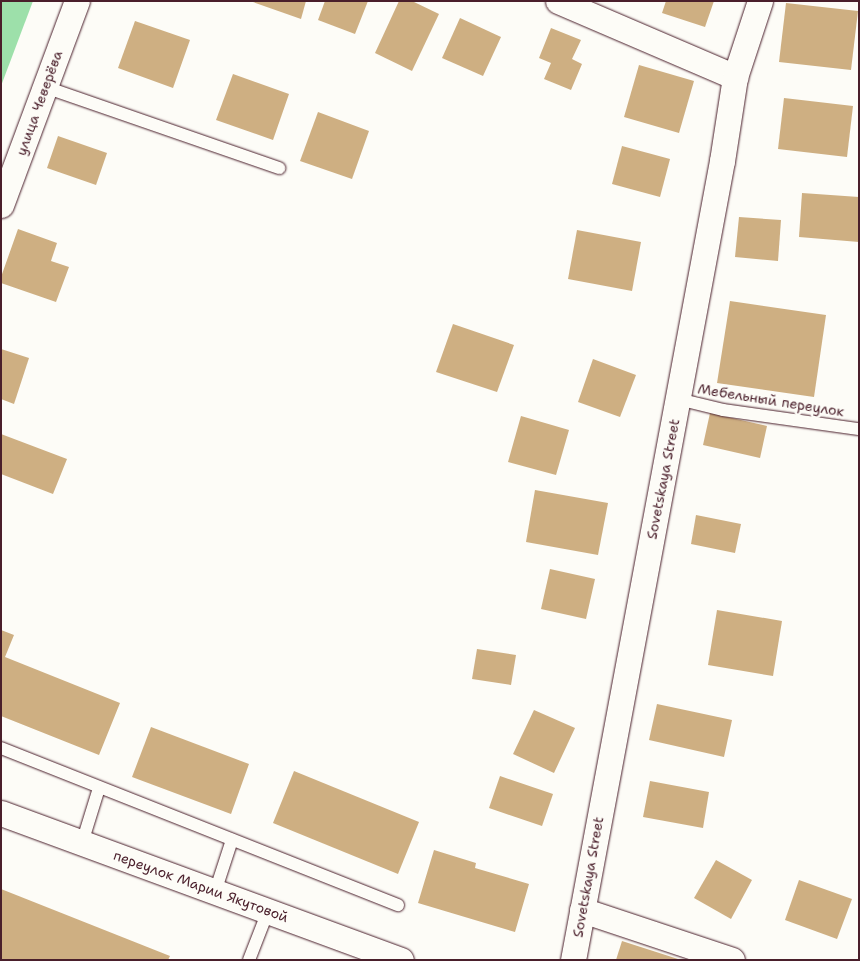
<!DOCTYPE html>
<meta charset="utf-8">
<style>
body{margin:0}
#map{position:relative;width:860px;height:961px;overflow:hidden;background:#fdfcf7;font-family:"Shantell Sans",sans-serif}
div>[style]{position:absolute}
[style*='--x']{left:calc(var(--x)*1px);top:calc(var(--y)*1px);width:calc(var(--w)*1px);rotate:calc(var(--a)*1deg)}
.green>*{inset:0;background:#9de0aa}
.building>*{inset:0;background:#ceaf82}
.roads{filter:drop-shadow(0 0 1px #4a1f2b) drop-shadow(0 0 1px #4a1f2b)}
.service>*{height:12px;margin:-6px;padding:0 6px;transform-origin:6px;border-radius:6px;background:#fdfcf7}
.minor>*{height:25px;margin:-12.5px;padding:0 12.5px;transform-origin:12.5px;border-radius:12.5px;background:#fdfcf7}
span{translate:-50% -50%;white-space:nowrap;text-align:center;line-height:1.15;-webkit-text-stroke:5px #fdfcf7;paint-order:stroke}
.street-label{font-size:14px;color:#4a1f2b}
.frame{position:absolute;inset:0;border:2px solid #4a1f2b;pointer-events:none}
</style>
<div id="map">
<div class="green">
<i style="clip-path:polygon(1px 1px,33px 1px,1px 86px)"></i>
</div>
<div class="building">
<i style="clip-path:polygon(250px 1px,306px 1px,301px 19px)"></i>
<i style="clip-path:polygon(325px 1px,368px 1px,355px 34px,318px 20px)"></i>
<i style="clip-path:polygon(399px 1px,412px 1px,439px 14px,412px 71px,375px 53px)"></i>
<i style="clip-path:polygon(666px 1px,714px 1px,705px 27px,662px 13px)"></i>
<i style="clip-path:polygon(786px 3px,858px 11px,851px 70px,779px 62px)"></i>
<i style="clip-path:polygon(460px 18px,501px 37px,483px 76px,442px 58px)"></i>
<i style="clip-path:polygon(135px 21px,190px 40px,173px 88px,118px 68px)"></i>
<i style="clip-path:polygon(551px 28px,581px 40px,572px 59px,582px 64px,571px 90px,544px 79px,551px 63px,539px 58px)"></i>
<i style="clip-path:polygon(639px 65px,694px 81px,679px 133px,624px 117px)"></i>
<i style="clip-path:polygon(233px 74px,289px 94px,273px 140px,216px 120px)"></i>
<i style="clip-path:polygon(784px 98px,853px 106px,847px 157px,778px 149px)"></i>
<i style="clip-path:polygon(318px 112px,369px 131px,352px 179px,300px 161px)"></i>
<i style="clip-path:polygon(58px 136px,107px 153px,96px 185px,47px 168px)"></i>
<i style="clip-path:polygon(622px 146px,670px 159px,660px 197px,612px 184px)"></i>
<i style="clip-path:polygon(802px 193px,859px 197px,859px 242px,799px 237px)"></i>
<i style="clip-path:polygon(739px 217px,781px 220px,778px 261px,735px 257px)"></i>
<i style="clip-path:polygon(18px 229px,57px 243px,51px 261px,69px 267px,56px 302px,1px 283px,1px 277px)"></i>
<i style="clip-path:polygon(577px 230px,641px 242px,632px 291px,568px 279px)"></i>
<i style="clip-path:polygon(730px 301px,826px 315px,814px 397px,717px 383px)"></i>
<i style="clip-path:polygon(453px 324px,514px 345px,497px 392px,436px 372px)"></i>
<i style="clip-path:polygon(1px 349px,29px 358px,14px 404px,1px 399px)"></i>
<i style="clip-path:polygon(593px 359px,636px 375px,620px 417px,578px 402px)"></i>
<i style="clip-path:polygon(710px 413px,767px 426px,760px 458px,703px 445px)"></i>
<i style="clip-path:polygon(521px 416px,569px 430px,556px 475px,508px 462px)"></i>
<i style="clip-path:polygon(1px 434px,67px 459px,53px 494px,1px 474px)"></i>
<i style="clip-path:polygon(535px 490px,608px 503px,598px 555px,526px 542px)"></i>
<i style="clip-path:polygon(696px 515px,741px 524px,735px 553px,691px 544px)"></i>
<i style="clip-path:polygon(550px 569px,595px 579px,586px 619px,541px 609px)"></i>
<i style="clip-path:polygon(717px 610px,782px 621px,773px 676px,708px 665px)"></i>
<i style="clip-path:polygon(1px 630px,14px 635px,5px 657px,120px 703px,99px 755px,1px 716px)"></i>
<i style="clip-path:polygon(477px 649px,516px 655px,511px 685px,472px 679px)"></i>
<i style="clip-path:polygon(657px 704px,732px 720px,724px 757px,649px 740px)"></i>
<i style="clip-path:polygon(534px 710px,575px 728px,554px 773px,513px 754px)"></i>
<i style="clip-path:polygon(151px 727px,249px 764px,231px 814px,132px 777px)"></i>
<i style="clip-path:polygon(294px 771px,419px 822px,398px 874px,273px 823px)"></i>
<i style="clip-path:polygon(500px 776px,553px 794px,542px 826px,489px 808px)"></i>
<i style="clip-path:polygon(650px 781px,709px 792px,703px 828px,643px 817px)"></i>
<i style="clip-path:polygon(434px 850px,476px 863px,475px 868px,529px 884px,515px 932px,418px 903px)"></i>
<i style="clip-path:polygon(716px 860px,752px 880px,731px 919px,694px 898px)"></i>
<i style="clip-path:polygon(799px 880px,852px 899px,837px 939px,785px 920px)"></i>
<i style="clip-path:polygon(1px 889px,170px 956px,168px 960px,1px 960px)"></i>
<i style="clip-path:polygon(622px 941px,678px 959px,677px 960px,616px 960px)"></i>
</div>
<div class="roads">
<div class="service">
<i style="--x:45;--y:87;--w:248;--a:19.1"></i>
<i style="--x:678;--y:399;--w:46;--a:13.7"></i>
<i style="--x:723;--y:410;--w:137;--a:8"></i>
<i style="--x:1;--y:748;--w:427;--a:21.6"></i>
<i style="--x:82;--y:843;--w:58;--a:-72.8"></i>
<i style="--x:215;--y:892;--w:55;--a:-71.9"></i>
<i style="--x:249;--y:960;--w:53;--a:-68.8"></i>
</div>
<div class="minor">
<i style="--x:558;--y:1;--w:193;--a:23.2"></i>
<i style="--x:1;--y:205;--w:218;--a:-69.6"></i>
<i style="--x:1;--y:813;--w:426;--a:20.2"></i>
<i style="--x:582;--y:910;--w:158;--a:18.4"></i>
<i style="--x:573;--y:960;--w:813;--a:-79.44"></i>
<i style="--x:722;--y:161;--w:85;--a:-81.2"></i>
<i style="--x:735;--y:77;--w:80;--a:-71.8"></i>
</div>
</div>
<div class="street-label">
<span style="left:39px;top:103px;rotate:-70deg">улица Чеверёва</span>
<span style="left:771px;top:400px;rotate:9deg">Мебельный переулок</span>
<span style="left:663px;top:479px;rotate:-79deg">Sovetskaya Street</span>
<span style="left:588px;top:877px;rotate:-80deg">Sovetskaya Street</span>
<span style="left:201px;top:886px;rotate:20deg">переулок Марии Якутовой</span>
</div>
<div class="frame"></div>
</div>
